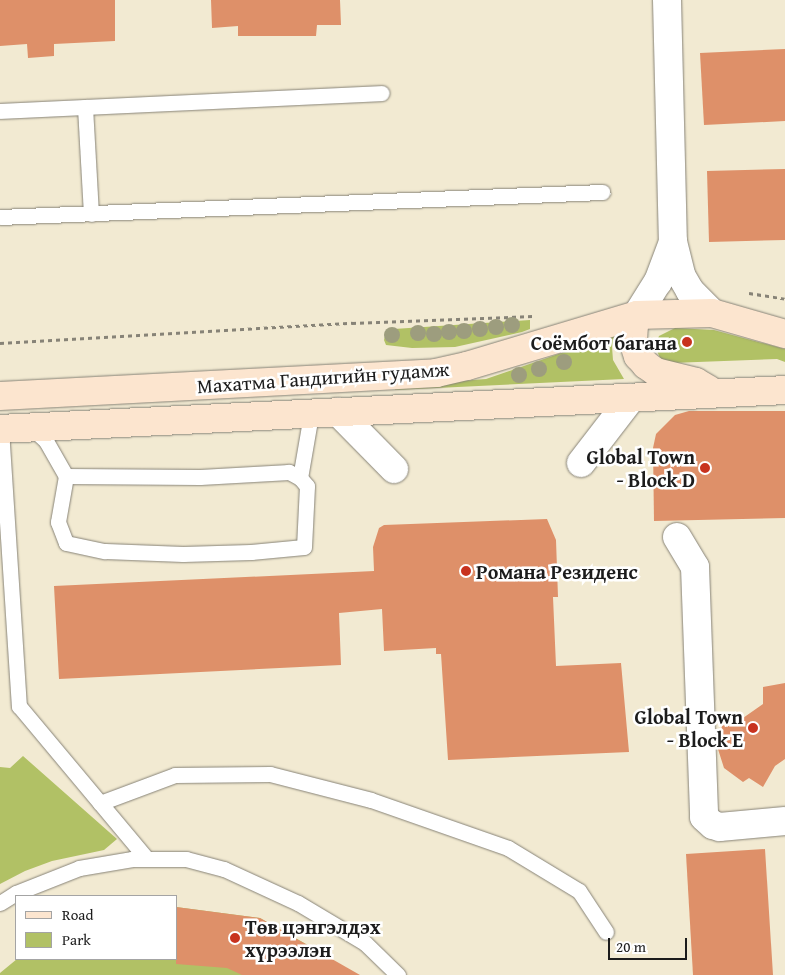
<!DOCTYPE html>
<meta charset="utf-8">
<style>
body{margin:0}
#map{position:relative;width:785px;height:975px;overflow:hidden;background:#f2ead2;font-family:"Gentium Book Plus",serif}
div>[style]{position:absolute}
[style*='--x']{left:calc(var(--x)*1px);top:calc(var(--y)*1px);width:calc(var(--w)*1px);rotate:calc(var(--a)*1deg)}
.green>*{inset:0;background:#b1c165}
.building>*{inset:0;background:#de9069}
.path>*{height:3px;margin-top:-1.5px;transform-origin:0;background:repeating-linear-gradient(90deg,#878377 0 4px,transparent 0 8px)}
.roads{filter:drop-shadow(0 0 1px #878377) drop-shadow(0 0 1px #878377)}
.service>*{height:15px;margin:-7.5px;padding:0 7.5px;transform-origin:7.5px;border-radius:7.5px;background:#fff}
.minor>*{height:28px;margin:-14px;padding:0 14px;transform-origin:14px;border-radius:14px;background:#fff}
.tertiary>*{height:28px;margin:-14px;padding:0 14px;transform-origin:14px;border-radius:14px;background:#fff}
.secondary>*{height:28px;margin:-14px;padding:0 14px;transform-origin:14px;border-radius:14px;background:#fce5cf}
.trees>*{width:16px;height:16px;margin:-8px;border-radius:50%;background:#9d9d7e}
.dots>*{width:14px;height:14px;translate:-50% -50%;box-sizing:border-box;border:2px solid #fff;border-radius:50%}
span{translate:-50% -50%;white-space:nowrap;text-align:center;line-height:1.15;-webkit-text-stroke:5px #fff;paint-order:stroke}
.poi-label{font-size:20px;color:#1c1c1c;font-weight:700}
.right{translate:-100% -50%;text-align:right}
.left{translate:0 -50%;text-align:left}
.street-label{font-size:20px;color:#1c1c1c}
.legend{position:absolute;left:15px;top:895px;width:162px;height:65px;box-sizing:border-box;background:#fff;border:1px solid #a4a4a4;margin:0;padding:6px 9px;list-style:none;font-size:15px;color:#1c1c1c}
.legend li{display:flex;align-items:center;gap:10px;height:25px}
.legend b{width:25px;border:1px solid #a4a4a4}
.scale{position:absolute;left:608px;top:938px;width:79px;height:22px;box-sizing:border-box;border:2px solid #1c1c1c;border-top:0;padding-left:6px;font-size:15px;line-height:18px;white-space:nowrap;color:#1c1c1c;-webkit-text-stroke:4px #fff;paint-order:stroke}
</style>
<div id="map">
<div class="green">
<i style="clip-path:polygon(530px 320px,530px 329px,522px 332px,455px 347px,412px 348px,386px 345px,384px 340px,386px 332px,394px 329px)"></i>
<i style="clip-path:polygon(675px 328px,714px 330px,785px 349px,785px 362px,777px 359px,671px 363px,660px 358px,655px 346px,659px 336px)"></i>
<i style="clip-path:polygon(616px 334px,612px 347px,613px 360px,624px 379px,395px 390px,395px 386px,486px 379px)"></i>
<i style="clip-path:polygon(23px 756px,117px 839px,104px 850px,52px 861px,25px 871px,0 884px,0 767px,10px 768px)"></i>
<i style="clip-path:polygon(176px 907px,260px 918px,329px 957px,346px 975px,0 975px,0 973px,17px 959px,176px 959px)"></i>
</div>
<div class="building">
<i style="clip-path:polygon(0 0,115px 0,115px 41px,54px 44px,54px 56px,28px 58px,27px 44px,0 46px)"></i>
<i style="clip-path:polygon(211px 0,340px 0,341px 25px,317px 25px,316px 36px,238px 36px,238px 26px,212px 28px)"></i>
<i style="clip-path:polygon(785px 49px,785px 121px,704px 125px,700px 53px)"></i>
<i style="clip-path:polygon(785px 169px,785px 240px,709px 242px,707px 171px)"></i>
<i style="clip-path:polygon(689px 411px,785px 411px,785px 518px,654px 521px,653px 448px,656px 434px,675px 415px)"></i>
<i style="clip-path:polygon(547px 519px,556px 540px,558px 597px,553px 597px,556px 666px,621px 663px,629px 752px,448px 760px,441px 654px,436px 654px,436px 648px,384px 651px,382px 609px,339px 613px,341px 665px,59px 679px,54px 586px,374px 571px,373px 547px,379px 528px,384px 525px)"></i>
<i style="clip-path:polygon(785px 683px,785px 759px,775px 766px,763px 787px,749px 778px,743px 782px,724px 768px,717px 746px,717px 738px,722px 736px,721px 720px,743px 718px,763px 704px,763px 687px)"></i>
<i style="clip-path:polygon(765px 849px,773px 975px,693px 975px,686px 854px)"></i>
<i style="clip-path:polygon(176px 907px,260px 918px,360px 975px,242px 975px,227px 968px,176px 964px)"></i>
</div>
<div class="path">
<i style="--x:749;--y:293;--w:36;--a:9"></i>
<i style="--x:0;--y:343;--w:353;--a:-3.3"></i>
<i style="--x:352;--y:323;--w:181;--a:-2.2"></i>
</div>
<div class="roads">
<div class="service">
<i style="--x:85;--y:107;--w:107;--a:86.8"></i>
<i style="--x:0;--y:111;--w:382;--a:-2.7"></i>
<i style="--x:0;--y:217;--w:603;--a:-2.38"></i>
<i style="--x:31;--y:427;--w:21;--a:43"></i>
<i style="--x:46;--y:441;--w:40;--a:60.3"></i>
<i style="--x:66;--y:476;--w:47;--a:99.9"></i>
<i style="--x:58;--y:522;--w:22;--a:69"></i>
<i style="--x:66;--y:543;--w:40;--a:12"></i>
<i style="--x:105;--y:551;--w:78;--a:2.2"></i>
<i style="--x:183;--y:554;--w:68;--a:-1.7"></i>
<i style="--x:251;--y:552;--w:53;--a:-5.4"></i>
<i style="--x:304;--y:547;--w:61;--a:-87.2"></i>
<i style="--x:307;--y:486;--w:11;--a:-131"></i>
<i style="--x:300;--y:478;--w:13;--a:-151"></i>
<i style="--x:289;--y:472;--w:89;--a:176.8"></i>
<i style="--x:200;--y:477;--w:134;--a:-179.6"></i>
<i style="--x:1;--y:429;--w:278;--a:86.3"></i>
<i style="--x:19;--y:706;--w:198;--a:50.1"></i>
<i style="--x:300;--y:478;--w:65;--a:-80.2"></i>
<i style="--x:100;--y:803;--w:80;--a:-20.5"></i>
<i style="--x:175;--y:775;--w:95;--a:-0.6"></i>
<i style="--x:270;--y:774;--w:104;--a:14.4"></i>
<i style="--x:371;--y:800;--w:145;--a:19.3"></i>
<i style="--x:508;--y:848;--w:83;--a:31.2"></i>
<i style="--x:579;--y:891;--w:49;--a:56.6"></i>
<i style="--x:0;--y:903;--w:19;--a:-32"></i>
<i style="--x:16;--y:893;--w:68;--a:-21.6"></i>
<i style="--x:79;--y:868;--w:54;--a:-9.6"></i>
<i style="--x:132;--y:859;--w:54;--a:0"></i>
<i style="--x:186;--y:859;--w:39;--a:15"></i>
<i style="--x:224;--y:869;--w:81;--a:24.7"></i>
<i style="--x:298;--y:903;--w:78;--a:30.8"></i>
<i style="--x:365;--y:943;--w:46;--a:44.1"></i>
</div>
<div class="minor">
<i style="--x:338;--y:412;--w:80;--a:45.5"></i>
<i style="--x:581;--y:463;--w:82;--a:-52.4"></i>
<i style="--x:677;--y:537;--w:35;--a:59"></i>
<i style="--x:695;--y:567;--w:250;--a:87.9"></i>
<i style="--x:704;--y:817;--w:12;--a:42"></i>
<i style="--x:713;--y:825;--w:7;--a:16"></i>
<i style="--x:720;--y:827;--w:65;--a:-5.3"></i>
</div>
<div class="tertiary">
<i style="--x:667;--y:0;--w:242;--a:88.6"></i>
<i style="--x:673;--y:242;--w:36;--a:76"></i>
<i style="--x:682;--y:277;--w:16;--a:60"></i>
<i style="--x:690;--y:291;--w:31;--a:45"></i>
<i style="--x:637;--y:315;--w:39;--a:-58"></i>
<i style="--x:658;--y:282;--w:43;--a:-69.4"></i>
</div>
<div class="secondary">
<i style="--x:637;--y:315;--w:10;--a:107"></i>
<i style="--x:634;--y:325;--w:16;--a:94"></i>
<i style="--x:633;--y:341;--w:16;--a:72"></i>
<i style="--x:638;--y:356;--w:12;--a:48"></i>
<i style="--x:646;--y:365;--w:12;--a:35"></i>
<i style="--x:656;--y:372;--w:41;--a:14"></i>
<i style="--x:696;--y:382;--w:14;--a:30"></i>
<i style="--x:0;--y:396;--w:437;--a:-3"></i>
<i style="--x:436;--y:373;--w:32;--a:-13"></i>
<i style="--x:467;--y:366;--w:177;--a:-16.7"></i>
<i style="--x:637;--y:315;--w:75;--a:-1.5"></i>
<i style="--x:712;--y:313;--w:76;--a:16"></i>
<i style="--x:0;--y:429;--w:786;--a:-2.84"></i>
</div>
</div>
<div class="trees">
<i style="left:512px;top:325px"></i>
<i style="left:496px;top:327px"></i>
<i style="left:480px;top:329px"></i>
<i style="left:464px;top:331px"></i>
<i style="left:449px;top:332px"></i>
<i style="left:418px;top:333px"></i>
<i style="left:434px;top:334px"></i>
<i style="left:392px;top:335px"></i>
<i style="left:564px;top:362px"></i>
<i style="left:539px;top:369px"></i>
<i style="left:519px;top:375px"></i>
</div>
<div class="dots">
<i style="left:687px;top:342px;background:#c8321e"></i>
<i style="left:705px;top:468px;background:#c8321e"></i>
<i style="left:466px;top:571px;background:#c8321e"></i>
<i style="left:753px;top:728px;background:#c8321e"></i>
<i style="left:235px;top:938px;background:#c8321e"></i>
</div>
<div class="poi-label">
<span class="right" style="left:677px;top:342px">Соёмбот багана</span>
<span class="right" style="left:695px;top:468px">Global Town<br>- Block D</span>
<span class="left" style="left:476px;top:571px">Романа Резиденс</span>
<span class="right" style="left:743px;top:728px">Global Town<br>- Block E</span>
<span class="left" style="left:245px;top:938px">Төв цэнгэлдэх<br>хүрээлэн</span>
</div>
<div class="street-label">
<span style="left:323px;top:377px;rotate:-4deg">Махатма Гандигийн гудамж</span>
</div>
<ul class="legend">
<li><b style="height:6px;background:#fce5cf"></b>Road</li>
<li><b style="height:14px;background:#b1c165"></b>Park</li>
</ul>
<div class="scale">20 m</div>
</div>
